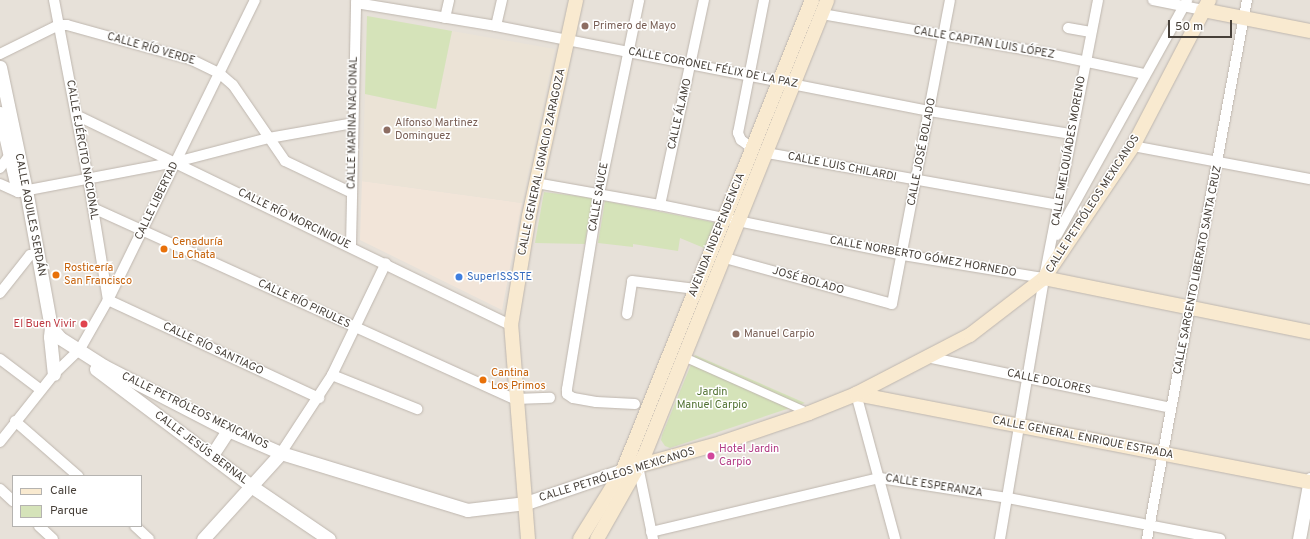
<!DOCTYPE html>
<meta charset="utf-8">
<style>
body{margin:0}
#map{position:relative;width:1310px;height:539px;overflow:hidden;background:#f3f0eb;font-family:Overpass,sans-serif}
div>[style]{position:absolute}
[style*='--x']{left:calc(var(--x)*1px);top:calc(var(--y)*1px);width:calc(var(--w)*1px);rotate:calc(var(--a)*1deg)}
.residential>*{inset:0;background:#e7e1d9}
.commercial>*{inset:0;background:#f2e5d9}
.education>*{inset:0;background:#ebe3d6}
.green>*{inset:0;background:#d5e3b9}
.roads{filter:drop-shadow(0 0 1px #beb6ae) drop-shadow(0 0 1px #beb6ae)}
.pedestrian>*{height:8px;margin:-4px;padding:0 4px;transform-origin:4px;border-radius:4px;background:#fff}
.minor>*{height:10px;margin:-5px;padding:0 5px;transform-origin:5px;border-radius:5px;background:#fff}
.tertiary>*{height:13px;margin:-6.5px;padding:0 6.5px;transform-origin:6.5px;border-radius:6.5px;background:#fff}
.secondary>*{height:14px;margin:-7px;padding:0 7px;transform-origin:7px;border-radius:7px;background:#f9ead0}
.dots>*{width:11px;height:11px;translate:-50% -50%;box-sizing:border-box;border:2px solid #fff;border-radius:50%}
span{translate:-50% -50%;white-space:nowrap;text-align:center;line-height:1.15;-webkit-text-stroke:3px #fff;paint-order:stroke}
.education-label{font-size:11px;color:#785e54}
.left{translate:0 -50%;text-align:left}
.street-label{font-size:11px;color:#474039}
.food-label{font-size:11px;color:#c56008}
.shop-label{font-size:11px;color:#366cbe}
.health-label{font-size:11px;color:#be3a42}
.right{translate:-100% -50%;text-align:right}
.park-label{font-size:11px;color:#527233}
.hotel-label{font-size:11px;color:#b23c85}
.legend{position:absolute;left:12px;top:475px;width:130px;height:52px;box-sizing:border-box;background:#fff;border:1px solid #b5b3b0;margin:0;padding:5px 7px;list-style:none;font-size:12px;color:#474039}
.legend li{display:flex;align-items:center;gap:8px;height:20px}
.legend b{width:20px;border:1px solid #b5b3b0}
.scale{position:absolute;left:1168px;top:20px;width:64px;height:18px;box-sizing:border-box;border:2px solid #474039;border-top:0;padding-left:5px;font-size:12px;line-height:14px;white-space:nowrap;color:#474039;-webkit-text-stroke:3px #fff;paint-order:stroke}
</style>
<div id="map">
<div class="residential">
<i style="clip-path:polygon(evenodd,0 0,1310px 0,1310px 539px,0 539px,0 0,13px 476px,141px 476px,141px 526px,13px 526px,13px 476px)"></i>
</div>
<div class="commercial">
<i style="clip-path:polygon(362px 181px,522px 203px,502px 310px,360px 240px)"></i>
</div>
<div class="education">
<i style="clip-path:polygon(452px 31px,555px 49px,522px 203px,362px 181px,365px 94px,436px 109px)"></i>
</div>
<div class="green">
<i style="clip-path:polygon(367px 16px,452px 31px,436px 109px,365px 94px)"></i>
<i style="clip-path:polygon(544px 192px,592px 198px,585px 244px,535px 243px)"></i>
<i style="clip-path:polygon(605px 201px,717px 223px,704px 248px,680px 238px,678px 251px,633px 244px,633px 247px,598px 243px)"></i>
<i style="clip-path:polygon(695px 355px,805px 403px,670px 448px,665px 446px,661px 440px,662px 435px)"></i>
</div>
<div class="roads">
<div class="pedestrian">
<i style="--x:684;--y:357;--w:137;--a:24.1"></i>
</div>
<div class="minor">
<i style="--x:54;--y:0;--w:181;--a:79.2"></i>
<i style="--x:88;--y:178;--w:124;--a:80.7"></i>
<i style="--x:108;--y:300;--w:233;--a:24.9"></i>
<i style="--x:1153;--y:0;--w:51;--a:11.3"></i>
<i style="--x:356;--y:3;--w:142;--a:9.3"></i>
<i style="--x:496;--y:26;--w:442;--a:11.1"></i>
<i style="--x:930;--y:111;--w:143;--a:9.3"></i>
<i style="--x:822;--y:14;--w:226;--a:9.9"></i>
<i style="--x:1045;--y:53;--w:102;--a:11.9"></i>
<i style="--x:445;--y:18;--w:18;--a:-77"></i>
<i style="--x:496;--y:26;--w:27;--a:-77"></i>
<i style="--x:1068;--y:28;--w:23;--a:10"></i>
<i style="--x:0;--y:54;--w:66;--a:-26.2"></i>
<i style="--x:59;--y:25;--w:8;--a:0"></i>
<i style="--x:67;--y:25;--w:128;--a:15.5"></i>
<i style="--x:190;--y:59;--w:32;--a:26"></i>
<i style="--x:219;--y:73;--w:18;--a:41"></i>
<i style="--x:233;--y:85;--w:92;--a:55.6"></i>
<i style="--x:285;--y:161;--w:74;--a:25.5"></i>
<i style="--x:76;--y:115;--w:483;--a:25.8"></i>
<i style="--x:1133;--y:146;--w:180;--a:10.6"></i>
<i style="--x:752;--y:148;--w:14;--a:-144"></i>
<i style="--x:741;--y:140;--w:8;--a:-113"></i>
<i style="--x:738;--y:133;--w:136;--a:-78.9"></i>
<i style="--x:767;--y:153;--w:297;--a:10.1"></i>
<i style="--x:0;--y:168;--w:21;--a:-53"></i>
<i style="--x:536;--y:183;--w:126;--a:10.1"></i>
<i style="--x:660;--y:205;--w:248;--a:11.6"></i>
<i style="--x:903;--y:255;--w:143;--a:9.3"></i>
<i style="--x:0;--y:184;--w:20;--a:24"></i>
<i style="--x:18;--y:192;--w:161;--a:-10.8"></i>
<i style="--x:176;--y:162;--w:96;--a:-14.5"></i>
<i style="--x:269;--y:138;--w:85;--a:-10.1"></i>
<i style="--x:660;--y:205;--w:210;--a:-77.9"></i>
<i style="--x:93;--y:208;--w:463;--a:24.4"></i>
<i style="--x:515;--y:399;--w:35;--a:-2"></i>
<i style="--x:1057;--y:235;--w:269;--a:-61"></i>
<i style="--x:351;--y:246;--w:246;--a:-88.8"></i>
<i style="--x:725;--y:258;--w:173;--a:15.4"></i>
<i style="--x:892;--y:304;--w:309;--a:-79.2"></i>
<i style="--x:0;--y:293;--w:48;--a:-51.7"></i>
<i style="--x:30;--y:255;--w:7;--a:-8"></i>
<i style="--x:627;--y:314;--w:33;--a:-81"></i>
<i style="--x:632;--y:281;--w:64;--a:7.2"></i>
<i style="--x:927;--y:357;--w:249;--a:11.8"></i>
<i style="--x:0;--y:359;--w:51;--a:37.1"></i>
<i style="--x:332;--y:375;--w:92;--a:21.8"></i>
<i style="--x:856;--y:394;--w:150;--a:74.9"></i>
<i style="--x:635;--y:404;--w:39;--a:-177"></i>
<i style="--x:596;--y:402;--w:23;--a:-170"></i>
<i style="--x:573;--y:398;--w:7;--a:-146"></i>
<i style="--x:567;--y:394;--w:5;--a:-90"></i>
<i style="--x:567;--y:389;--w:198;--a:-80.7"></i>
<i style="--x:599;--y:194;--w:198;--a:-78.3"></i>
<i style="--x:15;--y:421;--w:84;--a:41.1"></i>
<i style="--x:0;--y:442;--w:87;--a:-51.5"></i>
<i style="--x:54;--y:374;--w:36;--a:-44"></i>
<i style="--x:80;--y:349;--w:56;--a:-60.3"></i>
<i style="--x:108;--y:300;--w:334;--a:-63.9"></i>
<i style="--x:281;--y:453;--w:93;--a:-56.8"></i>
<i style="--x:332;--y:375;--w:124;--a:-64.3"></i>
<i style="--x:638;--y:466;--w:75;--a:78.4"></i>
<i style="--x:0;--y:489;--w:18;--a:43"></i>
<i style="--x:39;--y:526;--w:19;--a:43"></i>
<i style="--x:135;--y:526;--w:19;--a:43"></i>
<i style="--x:651;--y:532;--w:235;--a:-13.3"></i>
<i style="--x:880;--y:478;--w:130;--a:8.9"></i>
<i style="--x:1008;--y:498;--w:216;--a:10.9"></i>
<i style="--x:1000;--y:539;--w:265;--a:-80.4"></i>
<i style="--x:1044;--y:278;--w:283;--a:-79"></i>
<i style="--x:1147;--y:539;--w:548;--a:-79.49"></i>
</div>
<div class="tertiary">
<i style="--x:0;--y:67;--w:126;--a:78.1"></i>
<i style="--x:26;--y:190;--w:139;--a:79.7"></i>
<i style="--x:51;--y:327;--w:14;--a:51"></i>
<i style="--x:60;--y:338;--w:52;--a:32.5"></i>
<i style="--x:104;--y:366;--w:140;--a:27.3"></i>
<i style="--x:228;--y:430;--w:58;--a:23.5"></i>
<i style="--x:281;--y:453;--w:195;--a:17"></i>
<i style="--x:467;--y:510;--w:59;--a:-6.8"></i>
<i style="--x:526;--y:503;--w:102;--a:-18.8"></i>
<i style="--x:0;--y:113;--w:76;--a:77.1"></i>
<i style="--x:51;--y:327;--w:10;--a:96"></i>
<i style="--x:50;--y:337;--w:37;--a:84"></i>
<i style="--x:96;--y:369;--w:194;--a:37"></i>
<i style="--x:251;--y:486;--w:94;--a:34.2"></i>
<i style="--x:212;--y:455;--w:30;--a:-57"></i>
<i style="--x:203;--y:539;--w:116;--a:-47.8"></i>
<i style="--x:1299;--y:539;--w:61;--a:-79.6"></i>
</div>
<div class="secondary">
<i style="--x:1203;--y:10;--w:109;--a:11.1"></i>
<i style="--x:1044;--y:278;--w:271;--a:11.5"></i>
<i style="--x:856;--y:394;--w:462;--a:11"></i>
<i style="--x:623;--y:470;--w:102;--a:-15.4"></i>
<i style="--x:721;--y:443;--w:93;--a:-18.8"></i>
<i style="--x:809;--y:413;--w:51;--a:-22"></i>
<i style="--x:856;--y:394;--w:128;--a:-27.4"></i>
<i style="--x:970;--y:335;--w:93;--a:-37.6"></i>
<i style="--x:1044;--y:278;--w:159;--a:-56"></i>
<i style="--x:1133;--y:146;--w:165;--a:-62.5"></i>
<i style="--x:528;--y:539;--w:215;--a:-94.5"></i>
<i style="--x:511;--y:325;--w:110;--a:-80.6"></i>
<i style="--x:529;--y:216;--w:221;--a:-77.7"></i>
<i style="--x:580;--y:539;--w:81;--a:-58.1"></i>
<i style="--x:623;--y:470;--w:507;--a:-68.09"></i>
<i style="--x:597;--y:539;--w:95;--a:-60.5"></i>
<i style="--x:644;--y:456;--w:491;--a:-68.1"></i>
</div>
</div>
<div class="dots">
<i style="left:585px;top:26px;background:#8d6e63"></i>
<i style="left:387px;top:130px;background:#8d6e63"></i>
<i style="left:164px;top:249px;background:#e8710a"></i>
<i style="left:56px;top:275px;background:#e8710a"></i>
<i style="left:459px;top:277px;background:#3f7fe0"></i>
<i style="left:84px;top:324px;background:#e0444e"></i>
<i style="left:736px;top:334px;background:#8d6e63"></i>
<i style="left:483px;top:380px;background:#e8710a"></i>
<i style="left:711px;top:456px;background:#d1479c"></i>
</div>
<div class="education-label">
<span class="left" style="left:593px;top:26px">Primero de Mayo</span>
<span class="left" style="left:395px;top:130px">Alfonso Martinez<br>Dominguez</span>
<span class="left" style="left:744px;top:334px">Manuel Carpio</span>
</div>
<div class="street-label">
<span style="left:984px;top:43px;rotate:10deg">CALLE CAPITAN LUIS LÓPEZ</span>
<span style="left:151px;top:49px;rotate:16deg">CALLE RÍO VERDE</span>
<span style="left:713px;top:68px;rotate:11deg">CALLE CORONEL FÉLIX DE LA PAZ</span>
<span style="left:680px;top:114px;rotate:-77deg">CALLE ÁLAMO</span>
<span style="left:353px;top:123px;rotate:-89deg">CALLE MARINA NACIONAL</span>
<span style="left:82px;top:150px;rotate:80deg">CALLE EJÉRCITO NACIONAL</span>
<span style="left:1069px;top:151px;rotate:-80deg">CALLE MELQUÍADES MORENO</span>
<span style="left:922px;top:152px;rotate:-79deg">CALLE JOSÉ BOLADO</span>
<span style="left:542px;top:162px;rotate:-78deg">CALLE GENERAL IGNACIO ZARAGOZA</span>
<span style="left:842px;top:167px;rotate:11deg">CALLE LUIS CHILARDI</span>
<span style="left:599px;top:197px;rotate:-80deg">CALLE SAUCE</span>
<span style="left:157px;top:201px;rotate:-64deg">CALLE LIBERTAD</span>
<span style="left:1093px;top:204px;rotate:-57deg">CALLE PETRÓLEOS MEXICANOS</span>
<span style="left:30px;top:215px;rotate:79deg">CALLE AQUILES SERDÁN</span>
<span style="left:294px;top:219px;rotate:26deg">CALLE RÍO MORCINIQUE</span>
<span style="left:717px;top:235px;rotate:-68deg">AVENIDA INDEPENDENCIA</span>
<span style="left:923px;top:257px;rotate:10deg">CALLE NORBERTO GÓMEZ HORNEDO</span>
<span style="left:1198px;top:270px;rotate:-79deg">CALLE SARGENTO LIBERATO SANTA CRUZ</span>
<span style="left:808px;top:281px;rotate:16deg">JOSÉ BOLADO</span>
<span style="left:304px;top:304px;rotate:25deg">CALLE RÍO PIRULES</span>
<span style="left:213px;top:349px;rotate:25deg">CALLE RÍO SANTIAGO</span>
<span style="left:1049px;top:382px;rotate:12deg">CALLE DOLORES</span>
<span style="left:195px;top:411px;rotate:26deg">CALLE PETRÓLEOS MEXICANOS</span>
<span style="left:1083px;top:438px;rotate:11deg">CALLE GENERAL ENRIQUE ESTRADA</span>
<span style="left:201px;top:448px;rotate:37deg">CALLE JESÚS BERNAL</span>
<span style="left:617px;top:475px;rotate:-17deg">CALLE PETRÓLEOS MEXICANOS</span>
<span style="left:934px;top:486px;rotate:9deg">CALLE ESPERANZA</span>
</div>
<div class="food-label">
<span class="left" style="left:172px;top:249px">Cenaduría<br>La Chata</span>
<span class="left" style="left:64px;top:275px">Rosticería<br>San Francisco</span>
<span class="left" style="left:491px;top:380px">Cantina<br>Los Primos</span>
</div>
<div class="shop-label">
<span class="left" style="left:467px;top:277px">SuperISSSTE</span>
</div>
<div class="health-label">
<span class="right" style="left:76px;top:324px">El Buen Vivir</span>
</div>
<div class="park-label">
<span style="left:712px;top:399px">Jardin<br>Manuel Carpio</span>
</div>
<div class="hotel-label">
<span class="left" style="left:719px;top:456px">Hotel Jardin<br>Carpio</span>
</div>
<ul class="legend">
<li><b style="height:5px;background:#f9ead0"></b>Calle</li>
<li><b style="height:11px;background:#d5e3b9"></b>Parque</li>
</ul>
<div class="scale">50 m</div>
</div>
